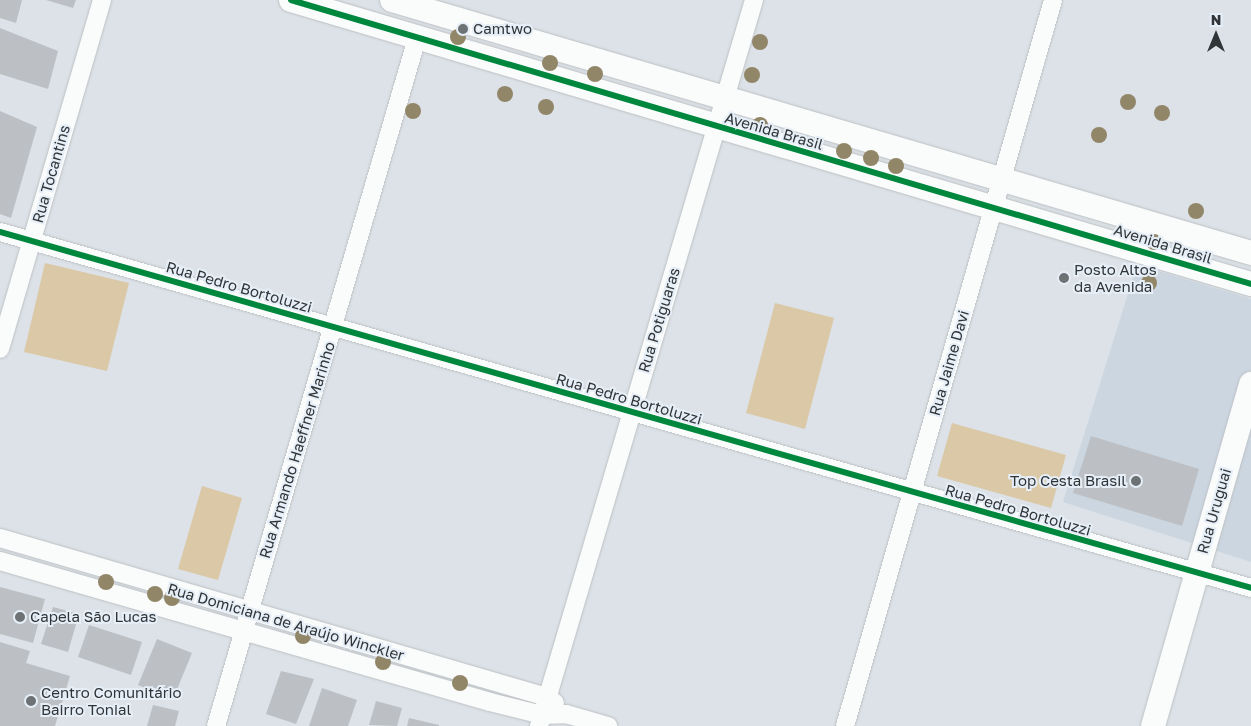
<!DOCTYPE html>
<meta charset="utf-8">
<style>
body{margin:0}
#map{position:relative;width:1251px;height:726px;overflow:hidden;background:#dce2e7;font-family:"Golos Text",sans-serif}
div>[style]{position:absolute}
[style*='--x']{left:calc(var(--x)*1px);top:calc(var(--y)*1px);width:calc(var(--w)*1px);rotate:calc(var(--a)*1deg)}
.built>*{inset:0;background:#ccd6e0}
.green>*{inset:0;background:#dac8a7}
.building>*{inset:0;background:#bcc0c4}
.roads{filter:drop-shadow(0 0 1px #bcc0c4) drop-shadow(0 0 1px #bcc0c4)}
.street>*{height:18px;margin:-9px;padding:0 9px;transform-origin:9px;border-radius:9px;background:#fafbfb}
.secondary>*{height:24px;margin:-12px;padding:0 12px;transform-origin:12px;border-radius:12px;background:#fafbfb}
.cycleway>*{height:6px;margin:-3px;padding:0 3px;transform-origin:3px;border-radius:3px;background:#00873e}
.trees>*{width:16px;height:16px;margin:-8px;border-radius:50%;background:#928668}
.dots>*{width:14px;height:14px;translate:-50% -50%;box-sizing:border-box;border:2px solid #e6eff8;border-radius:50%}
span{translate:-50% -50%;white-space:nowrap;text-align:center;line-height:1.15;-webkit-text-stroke:4px #e6eff8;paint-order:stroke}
.poi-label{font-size:15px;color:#313538}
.left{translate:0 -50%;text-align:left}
.right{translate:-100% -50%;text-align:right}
.street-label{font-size:15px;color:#313538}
.north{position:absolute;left:1191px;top:10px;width:50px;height:50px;-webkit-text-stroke:4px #e6eff8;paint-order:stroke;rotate:0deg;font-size:14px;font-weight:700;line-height:20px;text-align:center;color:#313538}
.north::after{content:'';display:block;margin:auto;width:18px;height:22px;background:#313538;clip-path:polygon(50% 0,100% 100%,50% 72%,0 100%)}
</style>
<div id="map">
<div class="built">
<i style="clip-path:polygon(1137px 265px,1251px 299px,1251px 562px,1063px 502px)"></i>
</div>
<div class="green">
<i style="clip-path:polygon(45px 263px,129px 283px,107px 371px,24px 352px)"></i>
<i style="clip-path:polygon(775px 303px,834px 318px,805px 429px,746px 413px)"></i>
<i style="clip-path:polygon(952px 423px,1066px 455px,1051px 508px,937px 476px)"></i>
<i style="clip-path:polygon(202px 486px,242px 498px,218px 580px,178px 569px)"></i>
</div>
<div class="building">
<i style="clip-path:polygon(0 0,22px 0,16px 23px,0 18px)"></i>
<i style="clip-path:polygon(46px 0,76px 0,73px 8px)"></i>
<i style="clip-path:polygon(0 28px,58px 51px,48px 89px,0 74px)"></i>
<i style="clip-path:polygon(0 111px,37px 127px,11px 218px,0 214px)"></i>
<i style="clip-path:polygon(1091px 436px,1199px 469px,1182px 526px,1073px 493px)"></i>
<i style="clip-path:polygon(0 587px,45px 599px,33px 643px,0 634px)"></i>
<i style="clip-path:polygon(53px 607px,79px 614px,68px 652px,41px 644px)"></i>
<i style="clip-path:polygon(89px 625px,142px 642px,131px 675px,78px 657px)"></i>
<i style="clip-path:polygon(157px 639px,192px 653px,173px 699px,138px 685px)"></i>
<i style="clip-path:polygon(0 642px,30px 651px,26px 663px,70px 676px,55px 726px,0 726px)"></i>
<i style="clip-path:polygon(281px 671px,314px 679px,296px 724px,266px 714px)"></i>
<i style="clip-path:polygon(322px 688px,357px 700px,348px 726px,309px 726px)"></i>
<i style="clip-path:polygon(376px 701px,402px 708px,397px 726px,369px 725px)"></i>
<i style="clip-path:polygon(153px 705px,179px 711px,175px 726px,147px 726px)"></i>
<i style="clip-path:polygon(409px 718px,439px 725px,439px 726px,407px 726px)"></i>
</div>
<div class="roads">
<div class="street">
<i style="--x:0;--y:232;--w:1301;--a:15.88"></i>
<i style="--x:0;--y:349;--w:364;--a:-73.7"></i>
<i style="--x:0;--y:538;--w:570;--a:16.21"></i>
<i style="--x:547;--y:697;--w:10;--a:37"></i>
<i style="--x:0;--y:561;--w:510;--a:16.05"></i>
<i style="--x:490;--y:702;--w:54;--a:14"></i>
<i style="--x:542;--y:715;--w:24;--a:-2"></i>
<i style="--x:566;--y:714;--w:44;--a:15.9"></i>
<i style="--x:216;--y:726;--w:717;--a:-73.71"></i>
<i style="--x:539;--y:726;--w:757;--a:-73.5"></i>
<i style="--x:845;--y:726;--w:755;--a:-74.01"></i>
</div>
<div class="secondary">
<i style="--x:291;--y:0;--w:1001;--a:16.48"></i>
<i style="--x:392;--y:0;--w:895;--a:16.41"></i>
<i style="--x:1153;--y:726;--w:356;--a:-74"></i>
</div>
</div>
<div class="cycleway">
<i style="--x:291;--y:0;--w:1001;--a:16.48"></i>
<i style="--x:0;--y:232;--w:1301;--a:15.88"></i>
</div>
<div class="trees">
<i style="left:458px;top:37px"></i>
<i style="left:760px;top:42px"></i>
<i style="left:550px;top:63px"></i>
<i style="left:595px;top:74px"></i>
<i style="left:752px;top:75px"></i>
<i style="left:505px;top:94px"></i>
<i style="left:1128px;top:102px"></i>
<i style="left:546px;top:107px"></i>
<i style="left:413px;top:111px"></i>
<i style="left:1162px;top:113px"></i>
<i style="left:760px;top:125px"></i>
<i style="left:1099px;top:135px"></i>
<i style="left:844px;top:151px"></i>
<i style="left:871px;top:158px"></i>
<i style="left:896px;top:166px"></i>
<i style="left:1196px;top:211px"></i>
<i style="left:1154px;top:242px"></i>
<i style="left:1149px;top:283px"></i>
<i style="left:106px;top:582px"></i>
<i style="left:155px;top:594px"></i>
<i style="left:172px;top:598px"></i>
<i style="left:303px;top:636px"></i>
<i style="left:383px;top:662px"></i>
<i style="left:460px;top:683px"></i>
</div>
<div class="dots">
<i style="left:463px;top:29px;background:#6d7275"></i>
<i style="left:1064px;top:278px;background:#6d7275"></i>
<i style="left:1136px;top:481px;background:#6d7275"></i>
<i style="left:20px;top:617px;background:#6d7275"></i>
<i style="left:31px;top:701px;background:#6d7275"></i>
</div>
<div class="poi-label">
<span class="left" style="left:473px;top:29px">Camtwo</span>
<span class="left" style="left:1074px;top:278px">Posto Altos<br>da Avenida</span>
<span class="right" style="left:1126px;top:481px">Top Cesta Brasil</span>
<span class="left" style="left:30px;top:617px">Capela São Lucas</span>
<span class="left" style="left:41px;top:701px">Centro Comunitário<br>Bairro Tonial</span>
</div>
<div class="street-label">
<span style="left:774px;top:131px;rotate:16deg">Avenida Brasil</span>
<span style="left:51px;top:174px;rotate:-74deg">Rua Tocantins</span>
<span style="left:1163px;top:244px;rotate:17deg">Avenida Brasil</span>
<span style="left:239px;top:287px;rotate:16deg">Rua Pedro Bortoluzzi</span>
<span style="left:659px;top:320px;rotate:-73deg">Rua Potiguaras</span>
<span style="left:949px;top:363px;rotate:-74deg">Rua Jaime Davi</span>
<span style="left:629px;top:399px;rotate:16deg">Rua Pedro Bortoluzzi</span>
<span style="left:297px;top:450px;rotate:-73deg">Rua Armando Haeffner Marinho</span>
<span style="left:1018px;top:510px;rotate:16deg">Rua Pedro Bortoluzzi</span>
<span style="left:1214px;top:511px;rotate:-74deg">Rua Uruguai</span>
<span style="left:286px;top:622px;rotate:16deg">Rua Domiciana de Araújo Winckler</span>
</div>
<div class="north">N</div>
</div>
